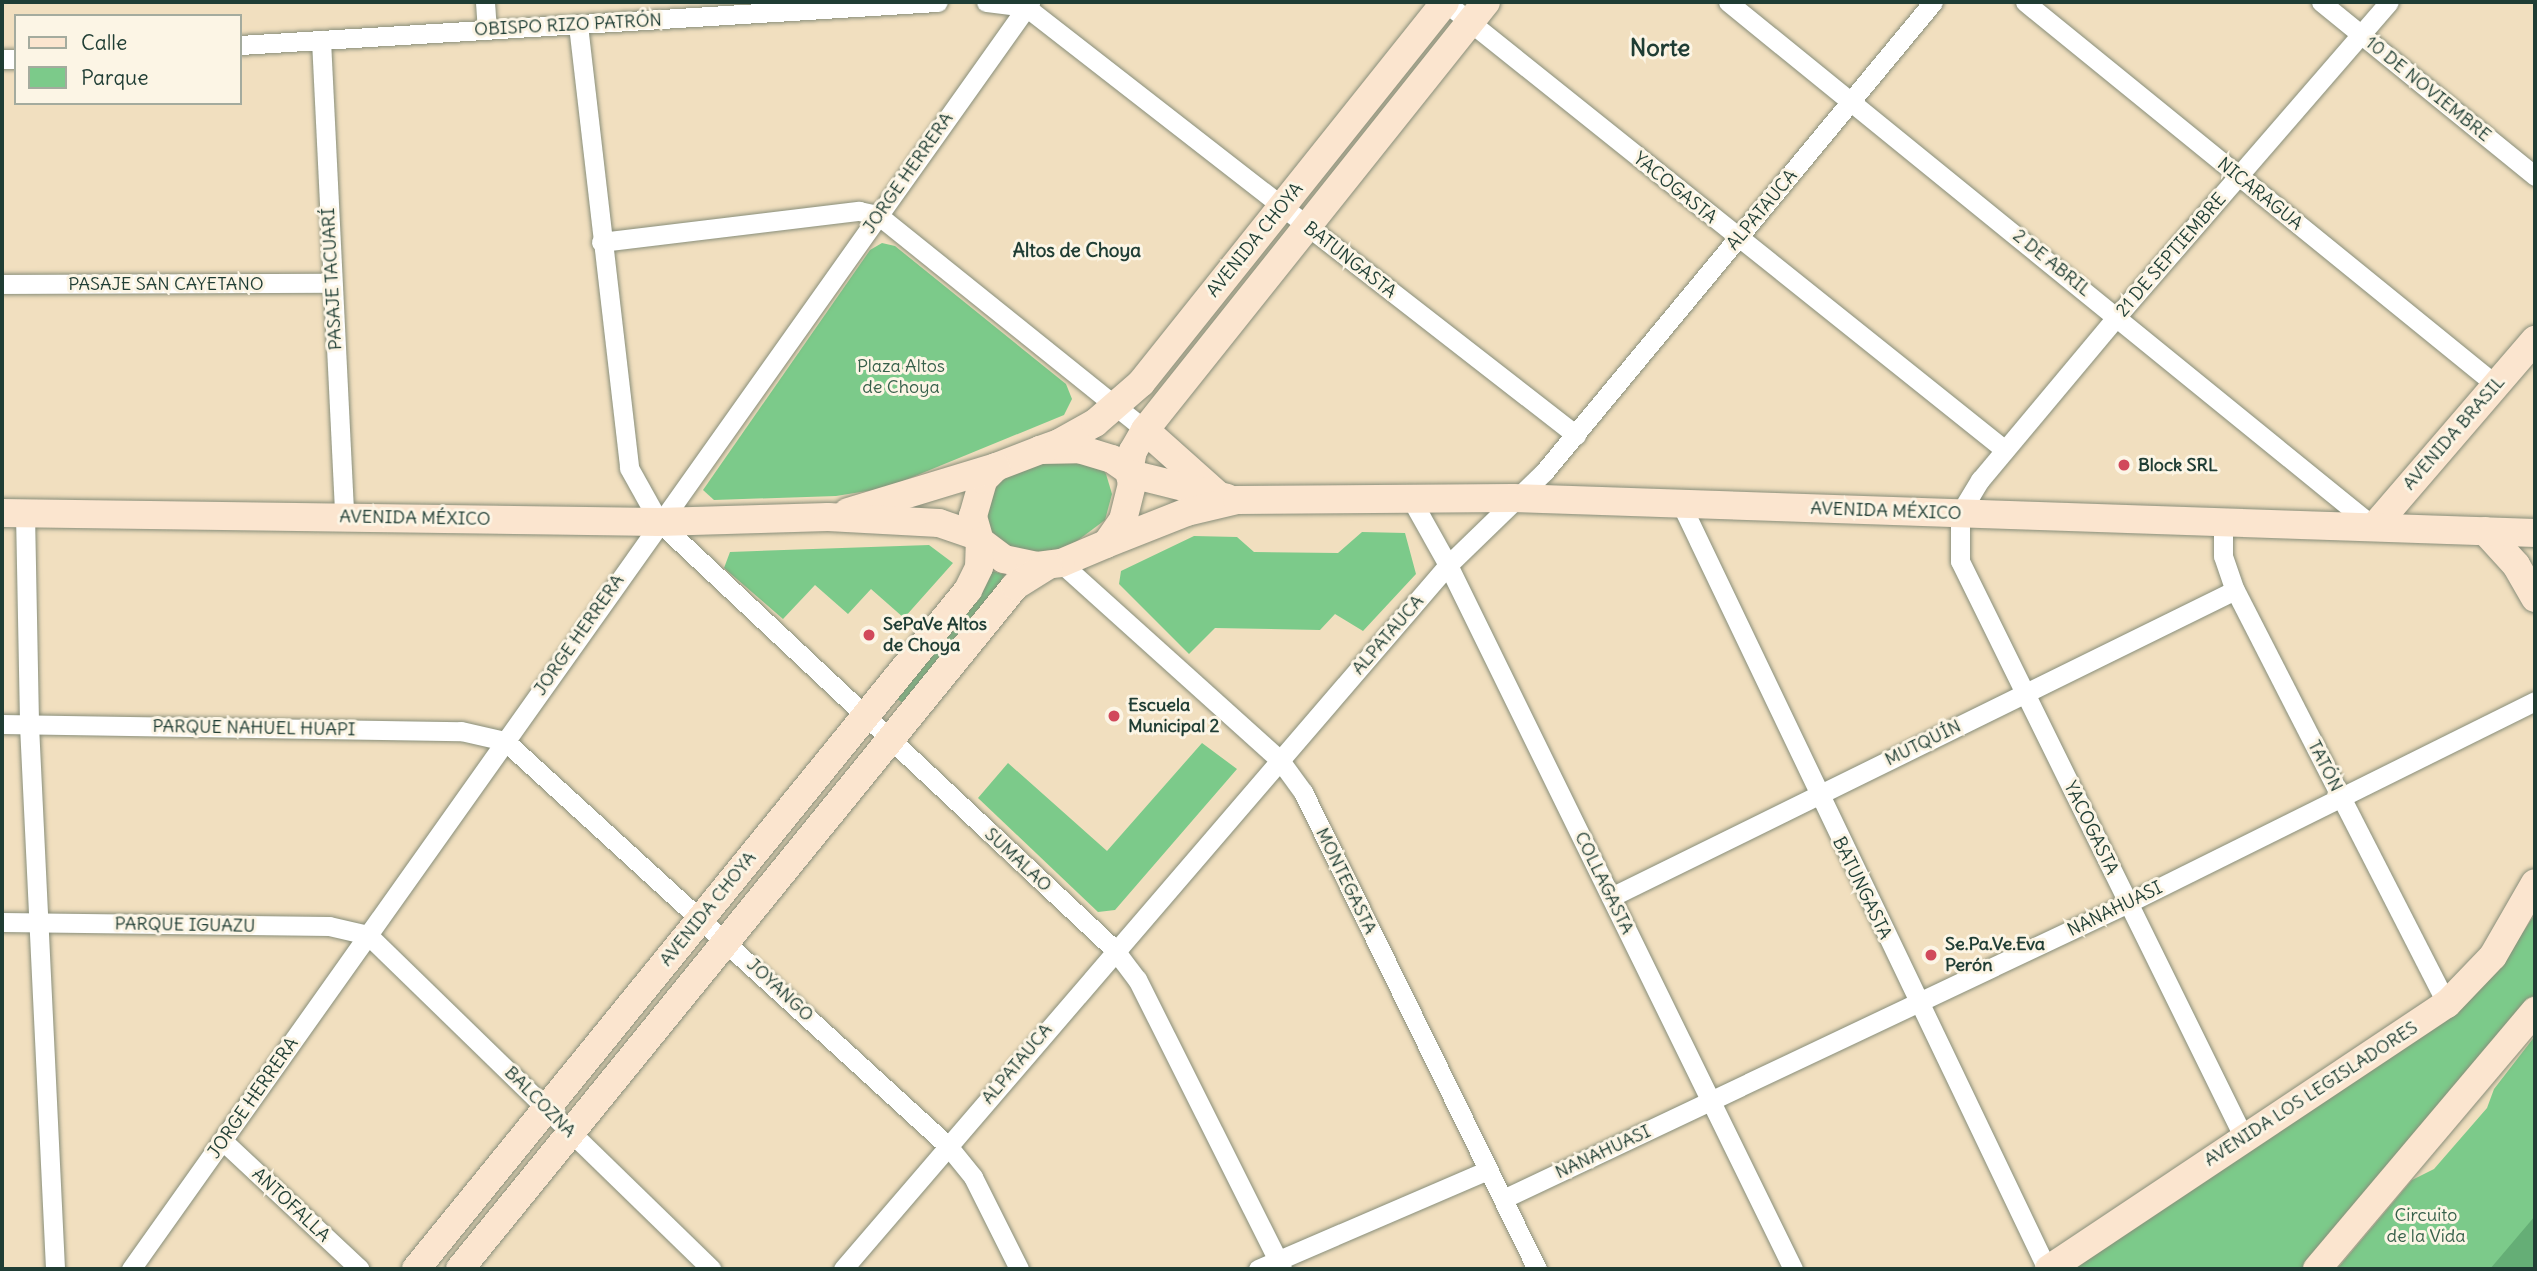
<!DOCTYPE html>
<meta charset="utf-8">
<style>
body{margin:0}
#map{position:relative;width:2537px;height:1271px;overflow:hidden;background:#f1dfbf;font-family:Delius,sans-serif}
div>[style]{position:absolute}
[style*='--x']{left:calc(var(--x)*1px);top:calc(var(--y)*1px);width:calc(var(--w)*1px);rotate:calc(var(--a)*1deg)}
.green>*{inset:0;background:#7cca8a}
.forest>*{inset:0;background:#65ae76}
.roads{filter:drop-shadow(0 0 2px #888e7a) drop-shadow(0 0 2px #888e7a)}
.street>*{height:19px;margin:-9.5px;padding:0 9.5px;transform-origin:9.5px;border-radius:9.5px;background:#fff}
.secondary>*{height:28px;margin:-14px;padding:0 14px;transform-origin:14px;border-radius:14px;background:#fbe5cf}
.dots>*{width:19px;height:19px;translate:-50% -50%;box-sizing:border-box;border:4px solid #fcf5e5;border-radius:50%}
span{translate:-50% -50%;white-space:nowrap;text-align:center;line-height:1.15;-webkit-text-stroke:6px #fcf5e5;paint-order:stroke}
.street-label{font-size:18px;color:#1f3d34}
.park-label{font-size:18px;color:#36604a}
.poi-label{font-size:18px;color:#1f3d34;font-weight:700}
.left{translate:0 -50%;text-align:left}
.neighbourhood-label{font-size:19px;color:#1f3d34;font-weight:700}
.district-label{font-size:24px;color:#1f3d34;font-weight:700}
.frame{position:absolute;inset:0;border:4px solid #1f3d34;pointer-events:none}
.legend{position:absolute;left:14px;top:14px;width:228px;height:91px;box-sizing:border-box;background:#fcf5e5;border:2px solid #a4ab9e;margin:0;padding:9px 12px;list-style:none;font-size:21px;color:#1f3d34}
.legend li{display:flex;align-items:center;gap:14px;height:35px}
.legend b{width:35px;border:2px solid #a4ab9e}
</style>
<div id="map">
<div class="green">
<i style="clip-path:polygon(882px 243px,895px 246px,1066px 384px,1072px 399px,1064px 415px,886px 488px,836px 496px,714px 500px,703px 490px,870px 250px)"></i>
<i style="clip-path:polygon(1055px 456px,1102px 468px,1106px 474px,1112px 494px,1105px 520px,1065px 550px,1039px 555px,998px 544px,983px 521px,986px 500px,1001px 479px)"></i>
<i style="clip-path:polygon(1362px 532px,1405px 533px,1416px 574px,1363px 631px,1335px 614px,1320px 630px,1215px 628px,1189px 654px,1119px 584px,1121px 571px,1194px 536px,1237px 537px,1254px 552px,1338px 553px)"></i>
<i style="clip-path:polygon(929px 545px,953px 563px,904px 618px,871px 589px,848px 614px,815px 585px,783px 619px,724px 568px,730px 552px)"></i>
<i style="clip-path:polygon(992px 571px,1010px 576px,903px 703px,894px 697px)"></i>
<i style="clip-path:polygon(1202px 743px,1237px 769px,1115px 910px,1098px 912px,978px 798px,1008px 763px,1107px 851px)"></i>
<i style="clip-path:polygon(2535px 914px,2535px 995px,2301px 1269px,2072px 1269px,2500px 967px)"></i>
<i style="clip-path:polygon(2535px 1036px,2535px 1269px,2337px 1269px,2412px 1180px,2434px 1169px,2487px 1108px,2494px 1089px)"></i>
</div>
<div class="forest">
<i style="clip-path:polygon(2535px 1216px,2535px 1269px,2490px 1269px)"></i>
</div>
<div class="roads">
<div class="street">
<i style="--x:485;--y:2;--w:28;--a:86"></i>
<i style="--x:986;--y:2;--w:40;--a:7.1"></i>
<i style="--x:1026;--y:7;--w:697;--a:37.89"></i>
<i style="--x:1445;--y:2;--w:717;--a:38.66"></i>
<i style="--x:1728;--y:2;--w:832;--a:39.1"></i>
<i style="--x:2025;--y:2;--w:607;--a:39.12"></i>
<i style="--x:2321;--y:2;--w:276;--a:39.1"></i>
<i style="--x:578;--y:25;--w:446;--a:83.4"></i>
<i style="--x:629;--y:468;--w:62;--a:60.9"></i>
<i style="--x:659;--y:522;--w:624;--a:43.18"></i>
<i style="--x:1114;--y:949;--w:38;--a:53"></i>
<i style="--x:1137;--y:979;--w:324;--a:63.4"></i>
<i style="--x:321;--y:40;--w:478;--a:87.2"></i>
<i style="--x:240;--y:45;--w:699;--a:-3.53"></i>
<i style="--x:2;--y:59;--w:14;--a:0"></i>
<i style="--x:601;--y:242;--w:260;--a:-6.9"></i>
<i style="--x:859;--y:211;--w:19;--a:12"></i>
<i style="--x:878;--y:215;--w:343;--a:38.8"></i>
<i style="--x:2;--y:284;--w:329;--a:-0.2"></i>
<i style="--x:1411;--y:499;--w:76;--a:60.7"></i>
<i style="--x:1448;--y:565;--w:784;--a:63.89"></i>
<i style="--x:1681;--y:504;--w:848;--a:64.43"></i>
<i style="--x:25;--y:513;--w:212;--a:88.9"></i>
<i style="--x:29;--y:725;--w:545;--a:87.26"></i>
<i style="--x:2223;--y:522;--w:34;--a:90"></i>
<i style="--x:2223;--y:556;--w:36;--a:71"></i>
<i style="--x:2235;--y:590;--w:465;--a:62.9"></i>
<i style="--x:1061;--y:563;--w:293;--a:42"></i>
<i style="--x:1279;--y:759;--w:41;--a:54"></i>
<i style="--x:1303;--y:792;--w:531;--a:63.87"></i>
<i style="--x:2;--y:724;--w:459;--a:0.9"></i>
<i style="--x:461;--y:731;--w:45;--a:12.8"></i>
<i style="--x:505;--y:741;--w:600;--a:42.43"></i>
<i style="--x:948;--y:1146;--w:40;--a:51"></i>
<i style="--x:973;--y:1177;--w:103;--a:63.4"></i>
<i style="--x:1611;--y:897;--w:695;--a:-26.2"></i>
<i style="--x:2;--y:922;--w:327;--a:0.7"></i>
<i style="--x:329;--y:926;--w:40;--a:13"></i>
<i style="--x:368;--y:935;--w:479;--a:44.2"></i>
<i style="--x:2244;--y:1138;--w:643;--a:-116.21"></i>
<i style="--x:1960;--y:561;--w:48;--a:-90"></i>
<i style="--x:1960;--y:513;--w:39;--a:-59"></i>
<i style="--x:1980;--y:480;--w:214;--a:-50.1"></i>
<i style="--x:2117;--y:316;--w:415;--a:-49.1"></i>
<i style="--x:223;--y:1141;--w:187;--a:43.1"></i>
<i style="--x:1503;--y:1199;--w:692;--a:-25.34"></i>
<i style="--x:2128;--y:903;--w:454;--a:-26.4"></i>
<i style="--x:131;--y:1269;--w:1554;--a:-54.64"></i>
<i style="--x:843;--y:1269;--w:928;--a:-49.33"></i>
<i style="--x:1448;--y:565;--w:134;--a:-44.1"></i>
<i style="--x:1544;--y:472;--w:610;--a:-50.39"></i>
<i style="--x:1258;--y:1269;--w:250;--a:-23.3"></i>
</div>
<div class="secondary">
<i style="--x:1145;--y:430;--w:98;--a:41.7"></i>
<i style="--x:1040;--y:450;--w:39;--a:-1"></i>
<i style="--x:1079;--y:449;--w:34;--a:17"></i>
<i style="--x:1112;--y:459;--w:21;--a:35"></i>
<i style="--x:1129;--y:471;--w:13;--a:77"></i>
<i style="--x:1132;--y:484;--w:37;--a:104"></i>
<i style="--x:1123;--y:520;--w:29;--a:125"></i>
<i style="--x:1106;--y:544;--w:49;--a:157.1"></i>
<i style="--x:1061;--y:563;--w:24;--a:173"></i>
<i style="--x:1037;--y:566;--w:34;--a:-168"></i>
<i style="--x:1004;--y:559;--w:30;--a:-143"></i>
<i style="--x:980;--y:541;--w:26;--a:-106"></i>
<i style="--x:973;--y:516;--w:37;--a:-74"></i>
<i style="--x:983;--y:480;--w:18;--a:-45"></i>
<i style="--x:996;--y:467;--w:47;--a:-21.1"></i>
<i style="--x:1040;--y:450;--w:20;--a:-20"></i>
<i style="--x:1059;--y:443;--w:41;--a:-29.1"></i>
<i style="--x:1095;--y:423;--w:61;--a:-41"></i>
<i style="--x:1141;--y:383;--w:487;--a:-51.4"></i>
<i style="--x:1129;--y:471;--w:20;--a:-79"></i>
<i style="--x:1133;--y:451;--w:24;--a:-60"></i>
<i style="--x:1145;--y:430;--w:547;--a:-51.45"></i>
<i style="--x:1131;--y:474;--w:99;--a:14"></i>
<i style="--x:848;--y:512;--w:155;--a:-16.9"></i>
<i style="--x:2;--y:513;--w:657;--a:0.78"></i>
<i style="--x:659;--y:522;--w:169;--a:-1.7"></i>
<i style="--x:828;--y:517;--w:111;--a:3.1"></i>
<i style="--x:939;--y:523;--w:40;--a:18.9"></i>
<i style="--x:2374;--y:527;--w:247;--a:-49.3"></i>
<i style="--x:2485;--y:531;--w:46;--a:47.6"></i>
<i style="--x:2516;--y:565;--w:38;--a:60"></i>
<i style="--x:1106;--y:544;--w:87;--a:-21.6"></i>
<i style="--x:1187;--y:512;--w:51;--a:-13.5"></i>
<i style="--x:1237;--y:500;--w:276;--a:-0.4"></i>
<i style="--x:1513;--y:498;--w:1023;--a:1.96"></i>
<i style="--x:416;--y:1269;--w:875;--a:-50.89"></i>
<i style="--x:968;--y:590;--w:25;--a:-64"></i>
<i style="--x:979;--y:567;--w:26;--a:-88"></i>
<i style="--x:460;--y:1269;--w:880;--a:-50.9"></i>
<i style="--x:1015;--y:586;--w:39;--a:-32"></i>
<i style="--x:2049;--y:1269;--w:478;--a:-33.7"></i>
<i style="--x:2447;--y:1004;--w:66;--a:-46.2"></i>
<i style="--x:2493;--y:956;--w:84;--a:-60.1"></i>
<i style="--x:2317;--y:1269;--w:338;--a:-49.8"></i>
</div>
</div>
<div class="dots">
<i style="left:2124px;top:465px;background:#d1495b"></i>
<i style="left:869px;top:635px;background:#d1495b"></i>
<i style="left:1114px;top:716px;background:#d1495b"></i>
<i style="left:1931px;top:955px;background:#d1495b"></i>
</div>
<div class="street-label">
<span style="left:568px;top:25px;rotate:-3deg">OBISPO RIZO PATRÓN</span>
<span style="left:2428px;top:89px;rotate:39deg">10 DE NOVIEMBRE</span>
<span style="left:908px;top:173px;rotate:-55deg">JORGE HERRERA</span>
<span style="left:1675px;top:188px;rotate:39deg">YACOGASTA</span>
<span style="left:2260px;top:194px;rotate:39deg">NICARAGUA</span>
<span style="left:1762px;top:210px;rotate:-50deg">ALPATAUCA</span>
<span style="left:1255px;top:240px;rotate:-51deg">AVENIDA CHOYA</span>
<span style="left:2171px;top:255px;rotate:-49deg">21 DE SEPTIEMBRE</span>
<span style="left:1350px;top:260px;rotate:38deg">BATUNGASTA</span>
<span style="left:2052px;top:263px;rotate:39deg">2 DE ABRIL</span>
<span style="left:332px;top:279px;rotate:-93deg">PASAJE TACUARÍ</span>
<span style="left:166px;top:284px">PASAJE SAN CAYETANO</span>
<span style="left:2454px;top:433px;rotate:-49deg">AVENIDA BRASIL</span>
<span style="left:1886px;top:511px;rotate:2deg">AVENIDA MÉXICO</span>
<span style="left:415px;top:518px;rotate:1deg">AVENIDA MÉXICO</span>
<span style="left:579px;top:635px;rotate:-55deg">JORGE HERRERA</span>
<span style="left:1388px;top:635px;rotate:-49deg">ALPATAUCA</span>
<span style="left:254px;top:728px;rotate:1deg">PARQUE NAHUEL HUAPI</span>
<span style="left:1923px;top:743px;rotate:-26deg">MUTQUÍN</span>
<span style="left:2325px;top:766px;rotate:63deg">TATÓN</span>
<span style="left:2091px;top:828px;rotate:64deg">YACOGASTA</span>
<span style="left:1018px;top:860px;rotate:43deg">SUMALAO</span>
<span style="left:1346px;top:881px;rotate:64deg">MONTEGASTA</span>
<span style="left:1604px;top:883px;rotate:64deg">COLLAGASTA</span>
<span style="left:1862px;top:888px;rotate:64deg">BATUNGASTA</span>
<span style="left:708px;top:909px;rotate:-51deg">AVENIDA CHOYA</span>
<span style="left:2115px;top:909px;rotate:-26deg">NANAHUASI</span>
<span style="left:185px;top:925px;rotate:1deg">PARQUE IGUAZU</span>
<span style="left:780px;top:990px;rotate:43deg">JOYANGO</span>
<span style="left:1017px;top:1064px;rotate:-50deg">ALPATAUCA</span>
<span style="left:2311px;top:1094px;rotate:-33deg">AVENIDA LOS LEGISLADORES</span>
<span style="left:253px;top:1098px;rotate:-55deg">JORGE HERRERA</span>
<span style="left:540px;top:1102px;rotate:45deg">BALCOZNA</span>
<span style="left:1603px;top:1152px;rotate:-25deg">NANAHUASI</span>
<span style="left:291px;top:1205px;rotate:43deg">ANTOFALLA</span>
</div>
<div class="park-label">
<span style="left:901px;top:377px">Plaza Altos<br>de Choya</span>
<span style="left:2426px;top:1226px">Circuito<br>de la Vida</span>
</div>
<div class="poi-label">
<span class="left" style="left:2138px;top:465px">Block SRL</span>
<span class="left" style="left:883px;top:635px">SePaVe Altos<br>de Choya</span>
<span class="left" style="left:1128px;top:716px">Escuela<br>Municipal 2</span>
<span class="left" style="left:1945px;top:955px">Se.Pa.Ve.Eva<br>Perón</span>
</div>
<div class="neighbourhood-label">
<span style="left:1077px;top:251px">Altos de Choya</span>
</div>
<div class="district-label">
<span style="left:1660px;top:48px">Norte</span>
</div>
<div class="frame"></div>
<ul class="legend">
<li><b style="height:9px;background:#fbe5cf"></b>Calle</li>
<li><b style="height:19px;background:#7cca8a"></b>Parque</li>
</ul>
</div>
